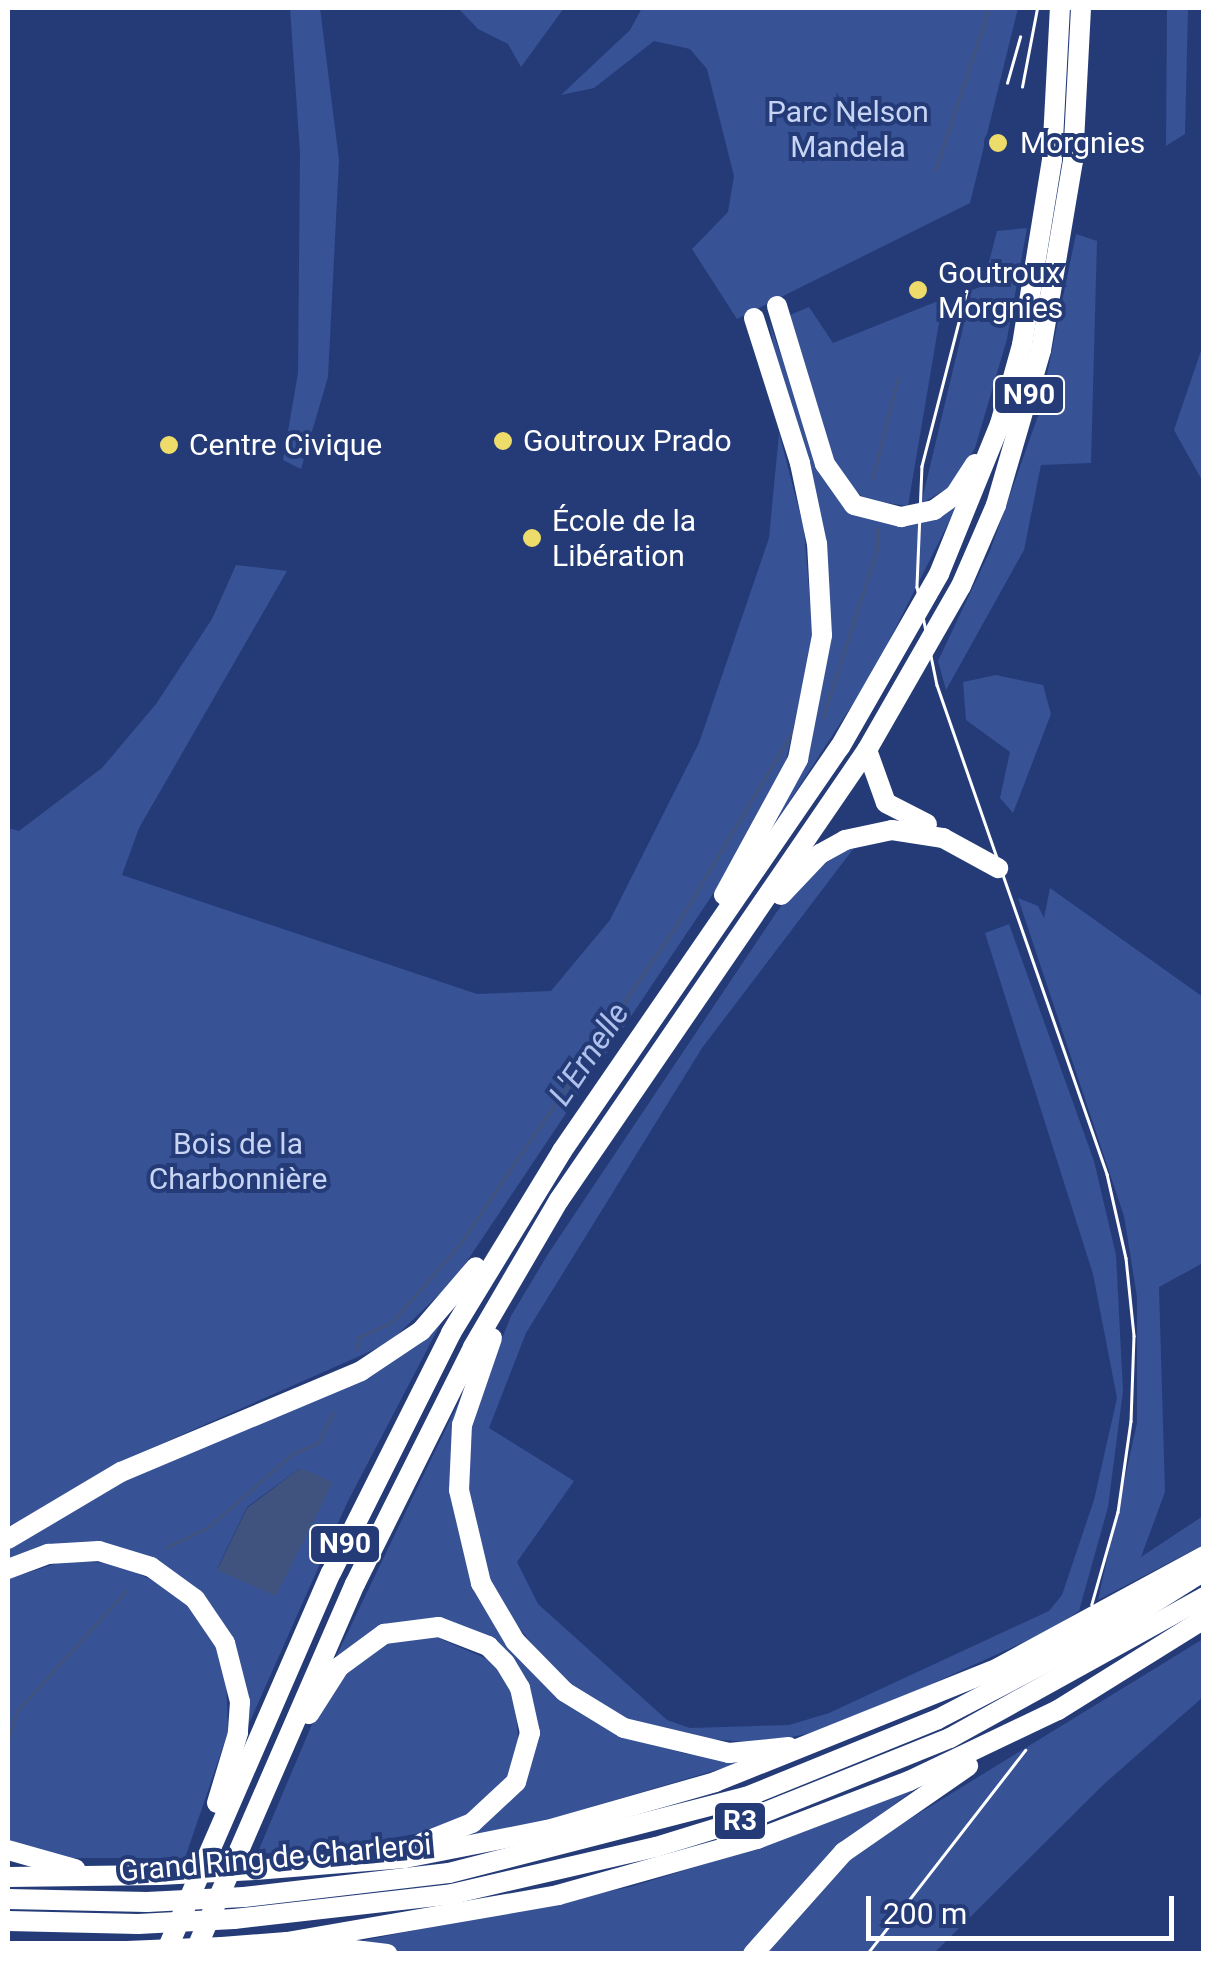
<!DOCTYPE html>
<meta charset="utf-8">
<style>
body{margin:0}
#map{position:relative;width:1211px;height:1961px;overflow:hidden;background:#243b78;font-family:Roboto,sans-serif}
div>[style]{position:absolute}
[style*='--x']{left:calc(var(--x)*1px);top:calc(var(--y)*1px);width:calc(var(--w)*1px);rotate:calc(var(--a)*1deg)}
.green>*{inset:0;background:#375295}
.water>*{inset:0;background:#40527e}
.stream>*{height:2.5px;margin:-1.25px;padding:0 1.25px;transform-origin:1.25px;border-radius:1.25px;background:#40527e}
.highway>*{height:20px;margin:-10px;padding:0 10px;transform-origin:10px;border-radius:10px;background:#fff}
.tram>*{height:2.5px;margin:-1.25px;padding:0 1.25px;transform-origin:1.25px;border-radius:1.25px;background:#fff}
.highway-bridge>*{height:20px;margin:-10px;padding:0 10px;transform-origin:10px;border-radius:10px;background:#fff}
.dots>*{width:28px;height:28px;translate:-50% -50%;box-sizing:border-box;border:5px solid #243b78;border-radius:50%}
span{translate:-50% -50%;white-space:nowrap;text-align:center;line-height:1.15;-webkit-text-stroke:8px #243b78;paint-order:stroke}
.shield-label span{padding:2px 8px;background:#243b78;border:2px solid;border-radius:8px;-webkit-text-stroke-width:0}
.shield-label{font-size:28px;color:#fff;font-weight:700}
.park-label{font-size:30px;color:#c8d4f3}
.poi-label{font-size:30px;color:#fff}
.left{translate:0 -50%;text-align:left}
.street-label{font-size:30px;color:#fff}
.water-label{font-size:32px;color:#b0c2eb;font-style:italic}
.frame{position:absolute;inset:0;border:10px solid #fff;pointer-events:none}
.scale{position:absolute;left:866px;top:1896px;width:308px;height:45px;box-sizing:border-box;border:5px solid #fff;border-top:0;padding-left:12px;font-size:30px;line-height:35px;white-space:nowrap;color:#fff;-webkit-text-stroke:8px #243b78;paint-order:stroke}
</style>
<div id="map">
<div class="green">
<i style="clip-path:polygon(290px 8px,320px 8px,339px 160px,328px 377px,301px 469px,283px 460px,298px 373px,300px 153px)"></i>
<i style="clip-path:polygon(458px 8px,564px 8px,521px 67px,508px 44px,478px 29px)"></i>
<i style="clip-path:polygon(642px 8px,1018px 8px,970px 203px,737px 319px,692px 249px,728px 212px,734px 176px,707px 69px,690px 49px,654px 41px,594px 88px,561px 95px,630px 30px)"></i>
<i style="clip-path:polygon(1167px 8px,1188px 8px,1185px 134px,1166px 146px)"></i>
<i style="clip-path:polygon(1027px 228px,1007px 339px,975px 448px,953px 485px,921px 504px,972px 290px,983px 286px,997px 231px)"></i>
<i style="clip-path:polygon(1076px 234px,1097px 241px,1091px 463px,1041px 465px,1024px 550px,946px 690px,938px 661px,990px 551px,1039px 413px)"></i>
<i style="clip-path:polygon(943px 299px,908px 506px,866px 500px,838px 475px,790px 315px,809px 307px,833px 343px)"></i>
<i style="clip-path:polygon(769px 321px,813px 445px,862px 514px,961px 498px,873px 673px,778px 819px,815px 723px,827px 647px)"></i>
<i style="clip-path:polygon(1203px 345px,1203px 482px,1174px 430px)"></i>
<i style="clip-path:polygon(779px 433px,804px 529px,813px 638px,784px 770px,727px 873px,455px 1279px,389px 1343px,118px 1463px,8px 1527px,8px 828px,19px 831px,102px 768px,156px 704px,212px 619px,236px 565px,287px 571px,139px 828px,122px 875px,477px 994px,551px 991px,610px 920px,699px 743px,769px 538px)"></i>
<i style="clip-path:polygon(996px 675px,1043px 685px,1051px 714px,1013px 813px,1000px 798px,1010px 752px,966px 720px,963px 682px)"></i>
<i style="clip-path:polygon(860px 840px,702px 1048px,526px 1333px,489px 1428px,574px 1481px,517px 1562px,538px 1604px,667px 1720px,690px 1728px,789px 1725px,829px 1713px,1049px 1611px,1062px 1595px,1094px 1500px,1117px 1398px,1093px 1274px,985px 933px,1009px 924px,1094px 1161px,1116px 1255px,1123px 1391px,1108px 1507px,1079px 1611px,1046px 1632px,832px 1729px,761px 1743px,684px 1737px,617px 1715px,586px 1695px,556px 1673px,510px 1617px,492px 1587px,468px 1499px,473px 1411px,511px 1316px,548px 1254px,776px 913px,802px 879px)"></i>
<i style="clip-path:polygon(1050px 888px,1203px 997px,1203px 1263px,1159px 1287px,1165px 1492px,1141px 1557px,1203px 1516px,1203px 1545px,1098px 1600px,1137px 1423px,1137px 1297px,1124px 1216px,1018px 898px,1038px 906px,1044px 918px)"></i>
<i style="clip-path:polygon(evenodd,442px 1321px,347px 1503px,243px 1737px,231px 1643px,134px 1554px,8px 1562px,8px 1545px,70px 1506px,442px 1321px,300px 1468px,217px 1569px,247px 1507px,300px 1468px)"></i>
<i style="clip-path:polygon(462px 1395px,451px 1484px,456px 1521px,465px 1558px,513px 1649px,653px 1745px,687px 1754px,761px 1757px,543px 1821px,456px 1839px,526px 1774px,516px 1667px,422px 1620px,331px 1667px)"></i>
<i style="clip-path:polygon(64px 1561px,111px 1563px,160px 1583px,182px 1598px,216px 1647px,226px 1676px,228px 1732px,185px 1858px,61px 1858px,8px 1840px,8px 1579px)"></i>
<i style="clip-path:polygon(429px 1634px,492px 1661px,515px 1699px,519px 1750px,508px 1778px,464px 1818px,438px 1830px,329px 1849px,257px 1854px,313px 1722px,348px 1671px,384px 1644px)"></i>
<i style="clip-path:polygon(1203px 1639px,1203px 1697px,1103px 1785px,934px 1953px,763px 1954px,856px 1852px)"></i>
<i style="clip-path:polygon(920px 1785px,841px 1845px,747px 1953px,404px 1954px,361px 1941px,630px 1887px,765px 1846px)"></i>
</div>
<div class="water">
<i style="clip-path:polygon(300px 1468px,333px 1482px,276px 1596px,217px 1570px,247px 1508px)"></i>
</div>
<div class="stream">
<i style="--x:935;--y:171;--w:172;--a:-71.7"></i>
<i style="--x:872;--y:480;--w:105;--a:-75.7"></i>
<i style="--x:823;--y:717;--w:176;--a:-72.2"></i>
<i style="--x:877;--y:549;--w:20;--a:-90"></i>
<i style="--x:356;--y:1350;--w:13;--a:-77"></i>
<i style="--x:359;--y:1337;--w:36;--a:-24"></i>
<i style="--x:392;--y:1322;--w:102;--a:-49"></i>
<i style="--x:459;--y:1245;--w:382;--a:-55.8"></i>
<i style="--x:674;--y:929;--w:231;--a:-59"></i>
<i style="--x:167;--y:1547;--w:44;--a:-25.4"></i>
<i style="--x:207;--y:1528;--w:113;--a:-41"></i>
<i style="--x:292;--y:1454;--w:28;--a:-23"></i>
<i style="--x:318;--y:1443;--w:34;--a:-64"></i>
<i style="--x:8;--y:1740;--w:30;--a:-73"></i>
<i style="--x:17;--y:1711;--w:162;--a:-47.8"></i>
</div>
<div class="highway">
<i style="--x:777;--y:306;--w:165;--a:73.1"></i>
<i style="--x:825;--y:464;--w:50;--a:54.7"></i>
<i style="--x:854;--y:505;--w:49;--a:14.3"></i>
<i style="--x:901;--y:517;--w:34;--a:-12"></i>
<i style="--x:934;--y:510;--w:26;--a:-36"></i>
<i style="--x:955;--y:495;--w:37;--a:-57"></i>
<i style="--x:867;--y:750;--w:56;--a:70.3"></i>
<i style="--x:886;--y:803;--w:46;--a:27.1"></i>
<i style="--x:724;--y:895;--w:155;--a:-61.4"></i>
<i style="--x:798;--y:759;--w:126;--a:-79"></i>
<i style="--x:822;--y:635;--w:91;--a:-93.1"></i>
<i style="--x:817;--y:544;--w:83;--a:-101.9"></i>
<i style="--x:800;--y:463;--w:152;--a:-107.6"></i>
<i style="--x:781;--y:895;--w:57;--a:-46.4"></i>
<i style="--x:820;--y:854;--w:29;--a:-29"></i>
<i style="--x:845;--y:840;--w:48;--a:-12"></i>
<i style="--x:892;--y:830;--w:52;--a:8.9"></i>
<i style="--x:943;--y:838;--w:63;--a:28.6"></i>
<i style="--x:492;--y:1338;--w:92;--a:109"></i>
<i style="--x:462;--y:1425;--w:65;--a:92.6"></i>
<i style="--x:459;--y:1490;--w:96;--a:76.7"></i>
<i style="--x:481;--y:1583;--w:67;--a:59.6"></i>
<i style="--x:515;--y:1641;--w:71;--a:45.6"></i>
<i style="--x:565;--y:1692;--w:69;--a:31.4"></i>
<i style="--x:624;--y:1728;--w:108;--a:13.4"></i>
<i style="--x:729;--y:1753;--w:60;--a:-5.7"></i>
<i style="--x:8;--y:1539;--w:131;--a:-30.7"></i>
<i style="--x:121;--y:1472;--w:260;--a:-22.8"></i>
<i style="--x:361;--y:1371;--w:72;--a:-33.7"></i>
<i style="--x:421;--y:1331;--w:84;--a:-49.3"></i>
<i style="--x:8;--y:1569;--w:43;--a:-20.6"></i>
<i style="--x:48;--y:1554;--w:51;--a:-3.4"></i>
<i style="--x:99;--y:1551;--w:54;--a:17.1"></i>
<i style="--x:151;--y:1567;--w:54;--a:36"></i>
<i style="--x:195;--y:1599;--w:53;--a:55.7"></i>
<i style="--x:225;--y:1643;--w:61;--a:75.7"></i>
<i style="--x:240;--y:1702;--w:31;--a:94"></i>
<i style="--x:238;--y:1733;--w:73;--a:106.7"></i>
<i style="--x:309;--y:1714;--w:56;--a:-57.4"></i>
<i style="--x:339;--y:1667;--w:56;--a:-36.3"></i>
<i style="--x:384;--y:1634;--w:55;--a:-7.3"></i>
<i style="--x:439;--y:1627;--w:53;--a:21.2"></i>
<i style="--x:488;--y:1646;--w:24;--a:45"></i>
<i style="--x:505;--y:1663;--w:29;--a:59"></i>
<i style="--x:520;--y:1688;--w:46;--a:77.5"></i>
<i style="--x:530;--y:1733;--w:51;--a:105.9"></i>
<i style="--x:516;--y:1782;--w:60;--a:137"></i>
<i style="--x:472;--y:1823;--w:54;--a:158.2"></i>
<i style="--x:8;--y:1850;--w:70;--a:15.8"></i>
<i style="--x:255;--y:1870;--w:150;--a:-4.6"></i>
<i style="--x:405;--y:1858;--w:145;--a:-11.2"></i>
<i style="--x:547;--y:1830;--w:175;--a:-15.9"></i>
<i style="--x:715;--y:1782;--w:305;--a:-21.9"></i>
<i style="--x:998;--y:1668;--w:234;--a:-28.5"></i>
<i style="--x:8;--y:1877;--w:151;--a:-0.8"></i>
<i style="--x:244;--y:1897;--w:206;--a:-6.7"></i>
<i style="--x:449;--y:1873;--w:307;--a:-14.4"></i>
<i style="--x:746;--y:1797;--w:207;--a:-22.1"></i>
<i style="--x:938;--y:1719;--w:203;--a:-27.6"></i>
<i style="--x:1118;--y:1625;--w:102;--a:-32.1"></i>
<i style="--x:8;--y:1899;--w:139;--a:1.2"></i>
<i style="--x:234;--y:1919;--w:219;--a:-6.5"></i>
<i style="--x:452;--y:1894;--w:209;--a:-13"></i>
<i style="--x:656;--y:1847;--w:105;--a:-17.2"></i>
<i style="--x:756;--y:1816;--w:209;--a:-21.9"></i>
<i style="--x:950;--y:1738;--w:291;--a:-29"></i>
<i style="--x:8;--y:1921;--w:130;--a:1.3"></i>
<i style="--x:287;--y:1942;--w:275;--a:-9.8"></i>
<i style="--x:558;--y:1895;--w:207;--a:-15.7"></i>
<i style="--x:757;--y:1839;--w:163;--a:-20.9"></i>
<i style="--x:909;--y:1781;--w:165;--a:-25.5"></i>
<i style="--x:1058;--y:1710;--w:172;--a:-31.9"></i>
<i style="--x:222;--y:1947;--w:65;--a:-4.4"></i>
<i style="--x:287;--y:1942;--w:101;--a:6.8"></i>
<i style="--x:8;--y:1951;--w:119;--a:0"></i>
<i style="--x:165;--y:1954;--w:416;--a:-66.5"></i>
<i style="--x:331;--y:1573;--w:268;--a:-63.4"></i>
<i style="--x:451;--y:1333;--w:213;--a:-58.6"></i>
<i style="--x:562;--y:1151;--w:490;--a:-55.5"></i>
<i style="--x:840;--y:747;--w:199;--a:-60.2"></i>
<i style="--x:939;--y:574;--w:162;--a:-67.9"></i>
<i style="--x:1000;--y:424;--w:82;--a:-74.4"></i>
<i style="--x:1022;--y:345;--w:188;--a:-80.8"></i>
<i style="--x:1052;--y:159;--w:151;--a:-87"></i>
<i style="--x:194;--y:1954;--w:404;--a:-66.5"></i>
<i style="--x:355;--y:1584;--w:265;--a:-63.5"></i>
<i style="--x:473;--y:1347;--w:170;--a:-59.7"></i>
<i style="--x:559;--y:1200;--w:545;--a:-55.61"></i>
<i style="--x:867;--y:750;--w:189;--a:-60.2"></i>
<i style="--x:961;--y:586;--w:88;--a:-66.6"></i>
<i style="--x:996;--y:505;--w:161;--a:-73.8"></i>
<i style="--x:1041;--y:350;--w:192;--a:-80.4"></i>
<i style="--x:1073;--y:161;--w:153;--a:-87"></i>
<i style="--x:753;--y:1954;--w:137;--a:-48.3"></i>
<i style="--x:844;--y:1852;--w:151;--a:-34.7"></i>
</div>
<div class="tram">
<i style="--x:1007;--y:83;--w:48;--a:-74.2"></i>
<i style="--x:1022;--y:87;--w:80;--a:-79.2"></i>
<i style="--x:967;--y:291;--w:181;--a:104.4"></i>
<i style="--x:922;--y:466;--w:121;--a:92.4"></i>
<i style="--x:917;--y:587;--w:100;--a:78.5"></i>
<i style="--x:937;--y:685;--w:518;--a:70.83"></i>
<i style="--x:1107;--y:1174;--w:86;--a:77.3"></i>
<i style="--x:1126;--y:1258;--w:78;--a:84.1"></i>
<i style="--x:1134;--y:1336;--w:85;--a:92"></i>
<i style="--x:1131;--y:1421;--w:92;--a:98.1"></i>
<i style="--x:1118;--y:1512;--w:96;--a:105.8"></i>
<i style="--x:867;--y:1954;--w:258;--a:-52.2"></i>
</div>
<div class="highway-bridge">
<i style="--x:159;--y:1875;--w:96;--a:-3"></i>
<i style="--x:147;--y:1902;--w:97;--a:-3"></i>
<i style="--x:138;--y:1924;--w:96;--a:-3"></i>
<i style="--x:127;--y:1951;--w:95;--a:-2.4"></i>
</div>
<div class="dots">
<i style="left:998px;top:143px;background:#eddc69"></i>
<i style="left:918px;top:290px;background:#eddc69"></i>
<i style="left:503px;top:441px;background:#eddc69"></i>
<i style="left:169px;top:445px;background:#eddc69"></i>
<i style="left:532px;top:538px;background:#eddc69"></i>
</div>
<div class="shield-label">
<span style="left:1029px;top:395px">N90</span>
<span style="left:345px;top:1544px">N90</span>
<span style="left:740px;top:1821px">R3</span>
</div>
<div class="park-label">
<span style="left:848px;top:129px">Parc Nelson<br>Mandela</span>
<span style="left:238px;top:1161px">Bois de la<br>Charbonnière</span>
</div>
<div class="poi-label">
<span class="left" style="left:1020px;top:143px">Morgnies</span>
<span class="left" style="left:938px;top:290px">Goutroux<br>Morgnies</span>
<span class="left" style="left:523px;top:441px">Goutroux Prado</span>
<span class="left" style="left:189px;top:445px">Centre Civique</span>
<span class="left" style="left:552px;top:538px">École de la<br>Libération</span>
</div>
<div class="street-label">
<span style="left:275px;top:1858px;rotate:-5deg">Grand Ring de Charleroi</span>
</div>
<div class="water-label">
<span style="left:589px;top:1054px;rotate:-56deg">L'Ernelle</span>
</div>
<div class="frame"></div>
<div class="scale">200 m</div>
</div>
